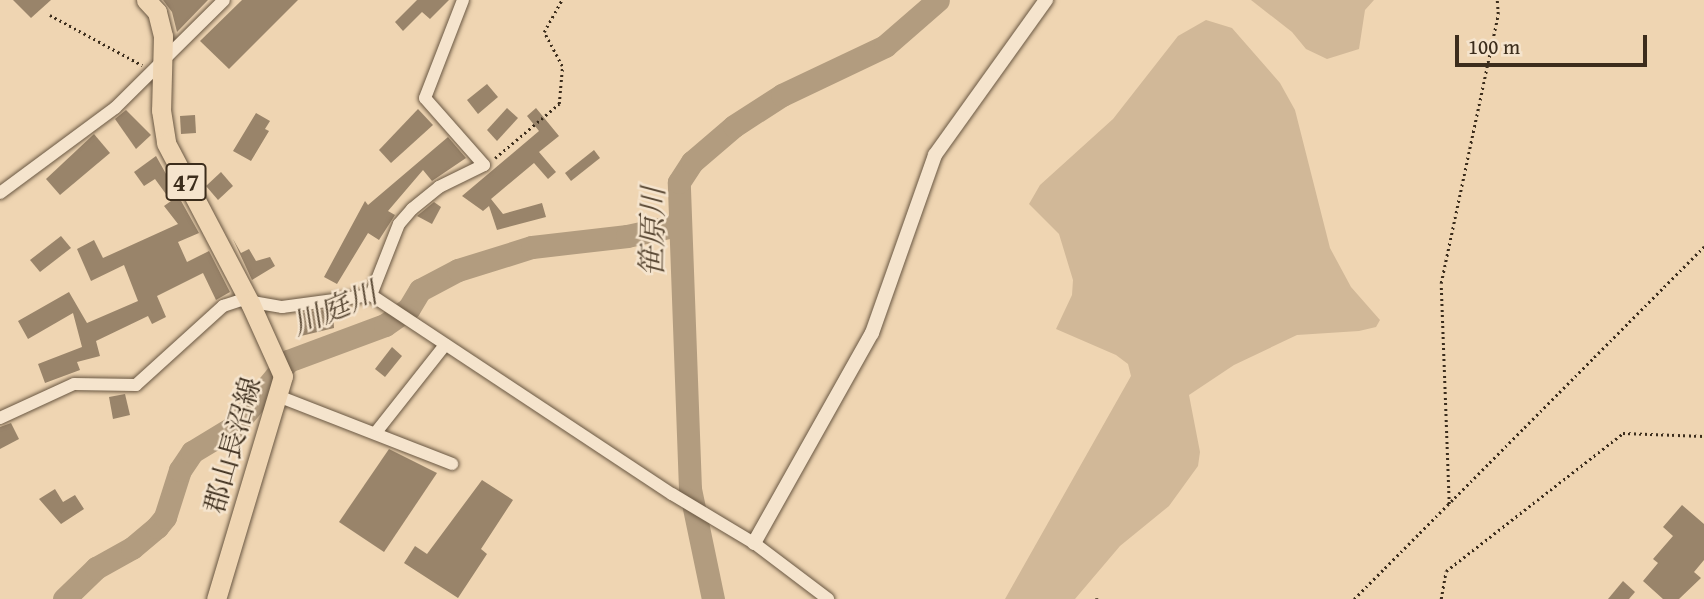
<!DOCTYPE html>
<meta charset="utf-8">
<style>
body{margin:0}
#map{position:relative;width:1704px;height:599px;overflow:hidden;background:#efd5b2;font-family:"Gentium Book Plus","Noto Serif JP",serif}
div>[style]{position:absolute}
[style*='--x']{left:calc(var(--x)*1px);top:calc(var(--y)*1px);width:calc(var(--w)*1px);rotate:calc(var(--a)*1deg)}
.green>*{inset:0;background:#d1b898}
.river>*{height:23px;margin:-11.5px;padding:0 11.5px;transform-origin:11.5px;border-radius:11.5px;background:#b29c7f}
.building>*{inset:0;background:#99846a}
.path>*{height:2.5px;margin-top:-1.25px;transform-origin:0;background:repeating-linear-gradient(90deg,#3c2d1c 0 2px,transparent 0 5.5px)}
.roads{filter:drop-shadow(0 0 2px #695742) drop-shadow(0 0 2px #695742)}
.minor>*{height:12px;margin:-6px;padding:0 6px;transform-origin:6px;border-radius:6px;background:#f5e4cd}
.tertiary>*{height:14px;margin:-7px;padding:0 7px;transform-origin:7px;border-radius:7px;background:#f5e4cd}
.primary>*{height:19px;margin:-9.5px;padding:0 9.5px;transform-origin:9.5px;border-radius:9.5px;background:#efd5b2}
span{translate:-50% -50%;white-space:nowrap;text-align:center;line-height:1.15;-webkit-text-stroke:5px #f5e4cd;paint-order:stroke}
.shield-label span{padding:2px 5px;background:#f5e4cd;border:2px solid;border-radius:5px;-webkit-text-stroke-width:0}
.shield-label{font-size:26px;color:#3c2d1c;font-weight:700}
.street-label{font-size:28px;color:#3c2d1c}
.water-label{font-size:30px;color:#5a4935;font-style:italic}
.scale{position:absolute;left:1455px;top:35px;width:192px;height:32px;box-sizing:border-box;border:4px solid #3c2d1c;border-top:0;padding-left:9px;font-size:21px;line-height:24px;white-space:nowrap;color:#3c2d1c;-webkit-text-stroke:5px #f5e4cd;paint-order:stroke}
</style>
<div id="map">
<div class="green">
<i style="clip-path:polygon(1251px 0,1374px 0,1365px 10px,1359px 49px,1327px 59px,1306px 49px,1292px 32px)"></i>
<i style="clip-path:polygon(1206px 20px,1232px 28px,1280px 83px,1295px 110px,1330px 248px,1351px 287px,1380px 320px,1376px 327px,1359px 331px,1297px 335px,1234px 365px,1189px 395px,1200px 452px,1198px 466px,1169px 506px,1120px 546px,1075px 599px,1005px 599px,1131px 376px,1128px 364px,1116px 355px,1056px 329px,1072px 295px,1073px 280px,1059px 234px,1029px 204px,1040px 185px,1113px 119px,1178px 36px)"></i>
</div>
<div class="river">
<i style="--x:64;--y:599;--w:45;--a:-44.1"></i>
<i style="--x:96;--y:568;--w:41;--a:-29.1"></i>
<i style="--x:132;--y:548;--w:33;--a:-40"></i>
<i style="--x:157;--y:527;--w:13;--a:-51"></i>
<i style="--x:165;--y:517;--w:49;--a:-72.3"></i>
<i style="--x:180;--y:470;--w:22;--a:-56"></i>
<i style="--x:192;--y:452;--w:50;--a:-31.2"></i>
<i style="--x:235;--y:426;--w:84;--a:-50.8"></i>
<i style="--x:288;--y:361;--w:103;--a:-20.4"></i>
<i style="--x:385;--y:325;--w:29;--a:-35"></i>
<i style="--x:409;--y:308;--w:21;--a:-59"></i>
<i style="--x:420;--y:290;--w:43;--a:-27.8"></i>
<i style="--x:458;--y:270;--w:77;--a:-17.3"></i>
<i style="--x:532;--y:247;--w:96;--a:-6.6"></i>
<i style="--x:627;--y:236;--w:52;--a:-12.2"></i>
<i style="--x:713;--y:599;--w:112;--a:-101.8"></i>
<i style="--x:690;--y:489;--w:307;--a:-92.1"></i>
<i style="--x:679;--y:182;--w:24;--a:-57"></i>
<i style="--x:692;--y:162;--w:55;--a:-40.6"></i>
<i style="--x:734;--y:126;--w:57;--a:-32.9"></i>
<i style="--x:782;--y:95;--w:114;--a:-25.4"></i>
<i style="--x:885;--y:46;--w:70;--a:-41"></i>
</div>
<div class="building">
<i style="clip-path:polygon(13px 0,51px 0,31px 18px)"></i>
<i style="clip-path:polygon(163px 0,208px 0,177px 32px,172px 12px)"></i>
<i style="clip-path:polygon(242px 0,298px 0,229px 69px,200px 41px)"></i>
<i style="clip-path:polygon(417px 0,449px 0,430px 19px,422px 12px,403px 31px,395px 22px)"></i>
<i style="clip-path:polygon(487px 84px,498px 97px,478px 114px,467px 100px)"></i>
<i style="clip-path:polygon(507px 108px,518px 118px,497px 141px,487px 130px)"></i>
<i style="clip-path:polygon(536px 108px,559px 136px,539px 152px,556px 172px,548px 179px,534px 163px,491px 199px,503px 214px,542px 203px,546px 217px,497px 230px,489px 206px,483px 211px,462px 196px,539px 131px,527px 116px)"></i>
<i style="clip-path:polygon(418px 109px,433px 125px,391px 163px,379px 150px)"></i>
<i style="clip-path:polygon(126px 110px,151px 135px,136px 149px,115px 119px)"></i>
<i style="clip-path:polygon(256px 113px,270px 121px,265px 129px,269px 131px,251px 161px,233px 151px)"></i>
<i style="clip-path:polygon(195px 115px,196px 133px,181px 134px,180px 116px)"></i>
<i style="clip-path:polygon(94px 134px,110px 153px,60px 195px,46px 179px)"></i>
<i style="clip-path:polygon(448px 137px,466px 158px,432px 181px,423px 170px,388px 211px,395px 215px,379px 240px,368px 233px,337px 284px,324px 277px,365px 201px,368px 205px)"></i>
<i style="clip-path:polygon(594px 150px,600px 158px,571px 181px,565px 173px)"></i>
<i style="clip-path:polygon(156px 156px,199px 233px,178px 242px,187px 262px,209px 251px,230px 292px,216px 300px,203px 273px,157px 296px,166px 317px,152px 324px,148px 316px,96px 341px,100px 356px,77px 362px,80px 370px,45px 383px,38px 364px,82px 347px,73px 313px,28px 339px,18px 321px,69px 292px,87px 323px,138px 301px,124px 265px,91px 281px,77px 249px,94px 240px,103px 258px,178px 224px,164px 206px,171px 201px,155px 179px,144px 186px,134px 172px)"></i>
<i style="clip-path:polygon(221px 172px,233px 186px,218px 200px,206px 186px)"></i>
<i style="clip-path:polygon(434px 202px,441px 207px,432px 224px,417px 216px)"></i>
<i style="clip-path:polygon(61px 236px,71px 248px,40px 272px,30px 260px)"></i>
<i style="clip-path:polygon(233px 239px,241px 253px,249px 249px,256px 261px,270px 257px,275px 266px,252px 280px)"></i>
<i style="clip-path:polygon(333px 309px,334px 328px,301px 336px,301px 313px)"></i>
<i style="clip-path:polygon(392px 347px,402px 356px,385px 377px,375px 369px)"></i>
<i style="clip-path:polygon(125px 394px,130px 415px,113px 419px,109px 397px)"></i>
<i style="clip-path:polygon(11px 423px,19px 439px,0 449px,0 427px)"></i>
<i style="clip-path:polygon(389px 449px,437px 473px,384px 552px,339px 522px)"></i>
<i style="clip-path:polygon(482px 480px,513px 500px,481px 549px,487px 554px,458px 598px,404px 563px,415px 546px,427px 554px)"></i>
<i style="clip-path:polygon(55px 489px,63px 502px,75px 495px,84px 509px,61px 524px,39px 499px)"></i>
<i style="clip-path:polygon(1682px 505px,1704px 524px,1704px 560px,1694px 572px,1701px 578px,1679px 599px,1663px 599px,1643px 581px,1658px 563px,1653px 559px,1673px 536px,1663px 527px)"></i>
<i style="clip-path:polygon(1623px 581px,1635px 592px,1629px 599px,1608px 599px)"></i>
</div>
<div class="path">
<i style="--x:50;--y:15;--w:105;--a:28.5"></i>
<i style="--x:495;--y:158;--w:84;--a:-40.2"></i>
<i style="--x:559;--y:104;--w:38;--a:-85"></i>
<i style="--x:562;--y:66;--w:38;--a:-118"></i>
<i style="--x:544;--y:32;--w:37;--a:-61"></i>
<i style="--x:1449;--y:504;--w:221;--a:-92.1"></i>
<i style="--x:1441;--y:283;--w:275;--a:-78"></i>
<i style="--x:1498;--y:14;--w:14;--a:-94"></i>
<i style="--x:1097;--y:598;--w:1;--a:90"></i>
<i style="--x:1354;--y:599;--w:497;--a:-45.2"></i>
<i style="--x:1441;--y:599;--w:28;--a:-80"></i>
<i style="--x:1446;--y:571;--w:224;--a:-37.9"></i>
<i style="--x:1623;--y:433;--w:81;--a:2.1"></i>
</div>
<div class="roads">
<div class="minor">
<i style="--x:0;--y:193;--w:143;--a:-36.5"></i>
<i style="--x:115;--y:108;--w:153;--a:-44.7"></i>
<i style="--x:371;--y:295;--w:76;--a:-68.5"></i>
<i style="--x:399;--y:224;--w:20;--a:-49"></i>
<i style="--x:412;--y:209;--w:35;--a:-39"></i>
<i style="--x:439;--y:187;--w:50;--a:-26.1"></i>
<i style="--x:484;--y:165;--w:89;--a:-131.4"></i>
<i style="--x:425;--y:98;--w:105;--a:-68.8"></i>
<i style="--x:278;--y:396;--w:187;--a:21.3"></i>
<i style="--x:0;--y:418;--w:81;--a:-24.7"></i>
<i style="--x:74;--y:384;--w:62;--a:0.9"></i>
<i style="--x:136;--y:385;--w:118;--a:-42.2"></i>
<i style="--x:223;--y:306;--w:19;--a:-18"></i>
<i style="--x:241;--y:300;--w:42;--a:9.7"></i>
<i style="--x:282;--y:307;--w:90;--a:-7.7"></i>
<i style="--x:371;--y:295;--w:361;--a:33.5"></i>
<i style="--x:672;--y:494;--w:96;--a:30.9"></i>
<i style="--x:754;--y:543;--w:93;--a:37.1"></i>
<i style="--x:377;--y:431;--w:110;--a:-51.7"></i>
</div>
<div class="tertiary">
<i style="--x:754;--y:543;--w:241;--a:-60.7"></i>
<i style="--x:872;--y:333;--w:189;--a:-70.5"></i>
<i style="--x:935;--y:155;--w:191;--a:-54.4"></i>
</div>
<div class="primary">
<i style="--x:146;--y:0;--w:16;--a:47"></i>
<i style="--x:157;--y:12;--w:25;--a:76"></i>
<i style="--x:163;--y:36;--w:74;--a:91.5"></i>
<i style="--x:161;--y:110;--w:33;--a:81"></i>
<i style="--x:166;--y:143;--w:181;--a:62.3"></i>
<i style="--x:250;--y:303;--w:80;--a:65.7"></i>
<i style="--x:283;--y:376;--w:233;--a:106.7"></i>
</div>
</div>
<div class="shield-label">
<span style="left:186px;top:182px">47</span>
</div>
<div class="street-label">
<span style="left:232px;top:445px;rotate:-74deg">郡山長沼線</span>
</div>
<div class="water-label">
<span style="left:652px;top:232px;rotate:-89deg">笹原川</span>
<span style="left:334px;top:308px;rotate:-23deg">川庭川</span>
</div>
<div class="scale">100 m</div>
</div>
